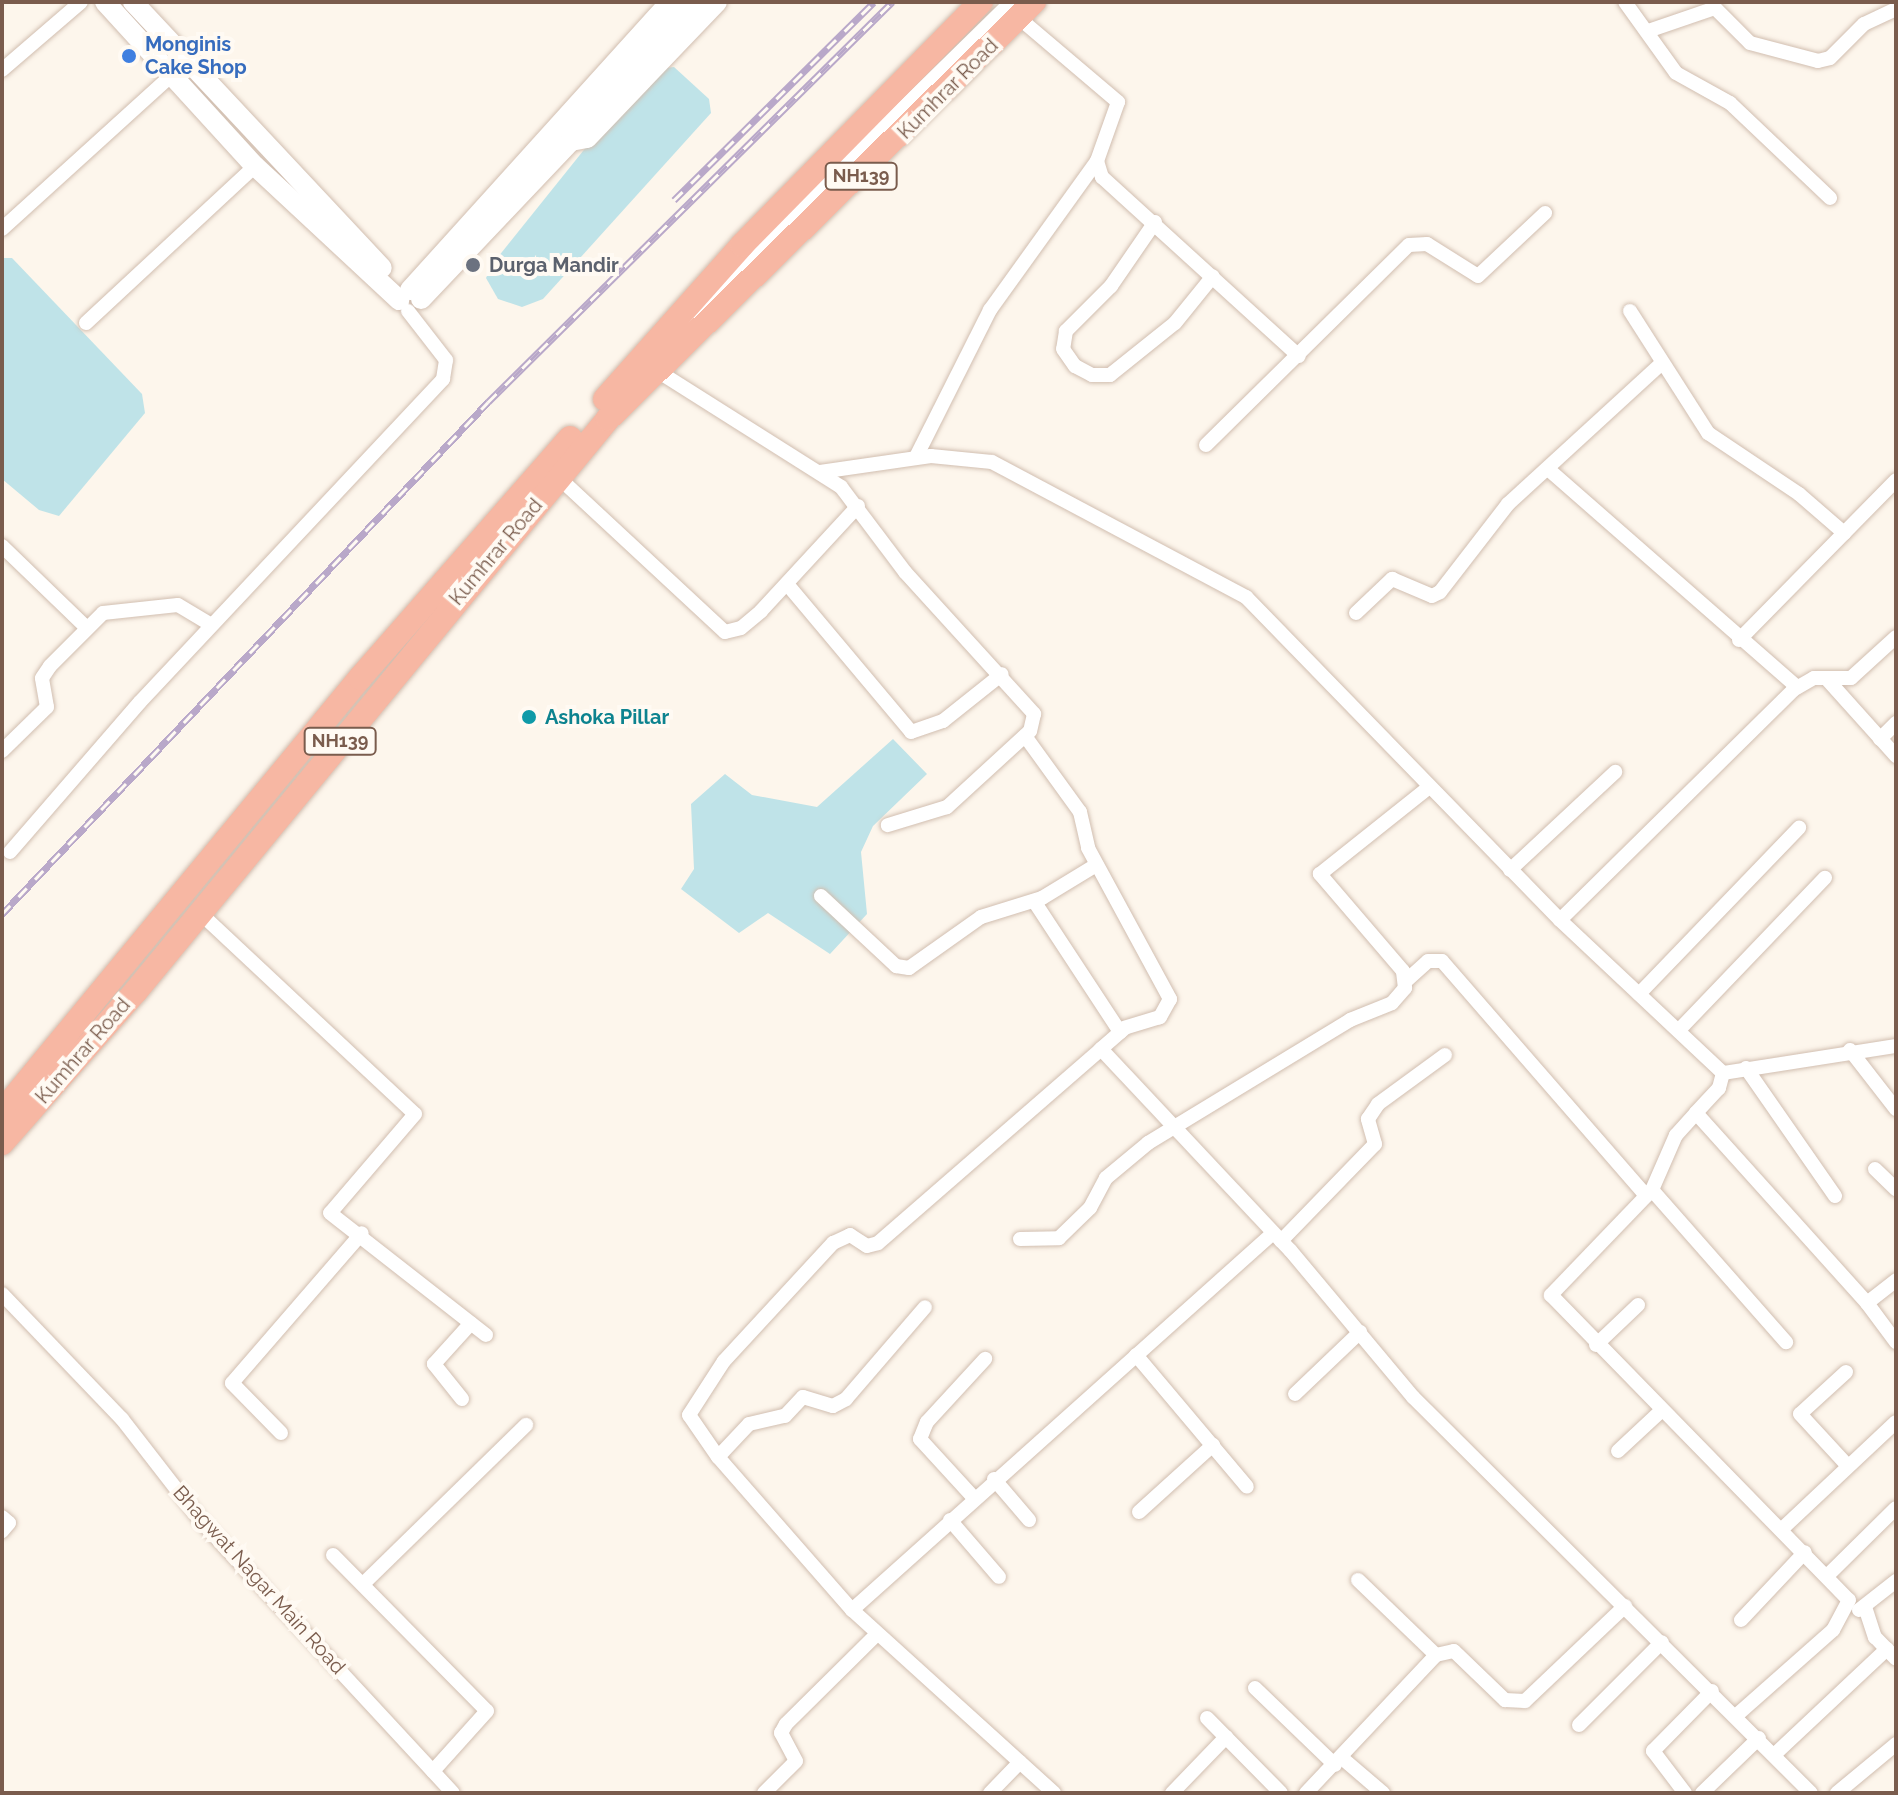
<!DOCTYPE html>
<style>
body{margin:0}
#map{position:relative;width:1898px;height:1795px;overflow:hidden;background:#fdf6ec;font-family:Raleway,sans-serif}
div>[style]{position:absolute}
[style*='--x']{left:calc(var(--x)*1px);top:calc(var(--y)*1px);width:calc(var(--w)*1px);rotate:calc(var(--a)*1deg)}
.water>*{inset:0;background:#bfe3e8}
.roads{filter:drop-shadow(0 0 2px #d1beb0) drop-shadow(0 0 2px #d1beb0)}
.street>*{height:14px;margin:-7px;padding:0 7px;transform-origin:7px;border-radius:7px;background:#fff}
.secondary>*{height:20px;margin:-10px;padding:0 10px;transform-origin:10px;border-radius:10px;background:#fff}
.highway>*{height:24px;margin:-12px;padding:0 12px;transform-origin:12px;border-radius:12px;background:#f7b7a3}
.rail>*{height:7px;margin-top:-3.5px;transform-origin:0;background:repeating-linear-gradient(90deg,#fffaf3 0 12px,#b9a8c9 0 24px);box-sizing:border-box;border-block:2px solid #b9a8c9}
.dots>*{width:22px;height:22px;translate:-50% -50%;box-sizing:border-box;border:4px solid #fffaf3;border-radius:50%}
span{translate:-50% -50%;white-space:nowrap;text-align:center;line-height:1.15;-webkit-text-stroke:8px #fffaf3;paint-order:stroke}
.shield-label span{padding:2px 6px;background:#fffaf3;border:2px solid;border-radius:6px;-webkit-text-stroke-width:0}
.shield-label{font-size:18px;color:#7a5c4d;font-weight:700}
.shop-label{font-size:20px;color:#366cbe;font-weight:700}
.left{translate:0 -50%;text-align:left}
.street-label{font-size:20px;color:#7a5c4d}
.worship-label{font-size:20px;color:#5b616d;font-weight:700}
.culture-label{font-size:20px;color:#0d838f;font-weight:700}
.frame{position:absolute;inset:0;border:4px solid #7a5c4d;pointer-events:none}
</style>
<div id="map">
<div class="water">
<i style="clip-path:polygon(674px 67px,709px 99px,711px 113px,543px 299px,522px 307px,498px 299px,486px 278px,494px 262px,648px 70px)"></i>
<i style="clip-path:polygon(2px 258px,12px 258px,142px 394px,145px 413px,59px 516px,39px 510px,2px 479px)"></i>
<i style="clip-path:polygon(893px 739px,927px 774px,873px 826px,861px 852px,867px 914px,830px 954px,768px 913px,739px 933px,681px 889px,694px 869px,691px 804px,725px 774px,752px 795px,817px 807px)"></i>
</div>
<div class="roads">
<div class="street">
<i style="--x:1625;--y:2;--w:87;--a:54.3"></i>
<i style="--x:1676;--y:73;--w:62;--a:29.1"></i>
<i style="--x:1730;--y:103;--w:138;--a:43.5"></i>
<i style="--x:1019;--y:18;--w:130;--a:40.3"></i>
<i style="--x:1118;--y:102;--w:63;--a:109.6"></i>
<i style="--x:1097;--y:161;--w:17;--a:73"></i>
<i style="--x:1102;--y:177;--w:266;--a:42.3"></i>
<i style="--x:1648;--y:31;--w:71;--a:-18.9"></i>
<i style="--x:1715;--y:8;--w:49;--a:45"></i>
<i style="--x:1750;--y:43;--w:70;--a:14.8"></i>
<i style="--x:1818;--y:61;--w:12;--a:-14"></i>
<i style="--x:1830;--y:58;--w:48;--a:-45"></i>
<i style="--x:1864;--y:24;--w:35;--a:-25"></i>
<i style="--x:2;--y:70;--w:104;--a:-40.7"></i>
<i style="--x:1155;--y:222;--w:78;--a:124.5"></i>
<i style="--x:1111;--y:286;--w:64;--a:135"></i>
<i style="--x:1066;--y:331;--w:18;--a:99"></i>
<i style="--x:1063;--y:349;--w:21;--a:55"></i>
<i style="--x:1075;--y:366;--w:19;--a:28"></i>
<i style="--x:1092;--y:375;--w:18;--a:0"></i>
<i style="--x:1110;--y:375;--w:83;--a:-38.7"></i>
<i style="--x:1175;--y:323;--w:60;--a:-51"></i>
<i style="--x:2;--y:229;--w:229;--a:-42.2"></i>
<i style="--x:1630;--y:311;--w:145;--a:57.4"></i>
<i style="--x:1708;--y:433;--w:110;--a:33.8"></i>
<i style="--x:1799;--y:494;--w:60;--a:40.9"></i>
<i style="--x:86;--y:323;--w:231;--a:-42.9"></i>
<i style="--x:656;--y:370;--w:219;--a:32.3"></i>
<i style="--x:841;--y:487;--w:106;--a:53"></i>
<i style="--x:905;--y:572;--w:192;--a:47.7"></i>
<i style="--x:1034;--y:714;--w:17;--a:103"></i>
<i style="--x:1030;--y:731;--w:113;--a:137.5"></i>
<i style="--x:947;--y:807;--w:62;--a:163"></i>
<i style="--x:1206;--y:445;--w:285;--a:-44.6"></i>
<i style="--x:1409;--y:245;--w:18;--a:-3"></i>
<i style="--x:1427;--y:244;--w:60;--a:32.1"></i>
<i style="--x:1478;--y:276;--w:92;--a:-43.2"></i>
<i style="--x:916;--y:457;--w:165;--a:-63.3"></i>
<i style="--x:990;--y:310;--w:183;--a:-54.3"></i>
<i style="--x:1548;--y:469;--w:331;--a:41.2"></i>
<i style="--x:820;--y:472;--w:112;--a:-8.2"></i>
<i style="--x:931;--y:456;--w:61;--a:5.6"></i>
<i style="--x:992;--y:462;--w:288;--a:28"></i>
<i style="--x:1246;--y:597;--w:450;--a:45.8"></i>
<i style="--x:1560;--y:920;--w:224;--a:43.2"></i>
<i style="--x:1723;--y:1073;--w:16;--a:105"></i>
<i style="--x:1719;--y:1088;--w:34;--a:133"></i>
<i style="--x:1696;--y:1113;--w:256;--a:48"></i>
<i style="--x:1867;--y:1303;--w:37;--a:-38"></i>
<i style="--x:557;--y:476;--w:229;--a:42.9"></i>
<i style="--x:725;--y:632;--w:16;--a:-14"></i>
<i style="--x:741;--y:628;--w:26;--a:-40"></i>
<i style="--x:761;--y:611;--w:143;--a:-47.3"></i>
<i style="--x:2;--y:546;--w:118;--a:44"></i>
<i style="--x:787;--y:584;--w:193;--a:50"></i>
<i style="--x:911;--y:732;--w:34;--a:-19"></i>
<i style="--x:943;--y:721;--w:75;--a:-38.5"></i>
<i style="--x:1356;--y:613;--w:50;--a:-43.4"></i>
<i style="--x:1392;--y:579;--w:43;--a:23"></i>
<i style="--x:1432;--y:596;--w:9;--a:-27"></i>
<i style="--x:1440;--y:592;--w:111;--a:-52.3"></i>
<i style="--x:1508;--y:504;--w:209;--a:-42.5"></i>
<i style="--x:1739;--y:640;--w:224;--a:-45.5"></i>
<i style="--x:1826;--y:678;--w:105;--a:48.1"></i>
<i style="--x:1025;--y:736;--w:94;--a:54.1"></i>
<i style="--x:1080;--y:812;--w:37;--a:77"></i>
<i style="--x:1088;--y:848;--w:172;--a:61.5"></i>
<i style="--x:1170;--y:999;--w:21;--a:119"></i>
<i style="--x:1160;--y:1017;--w:37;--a:163"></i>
<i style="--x:1125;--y:1028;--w:32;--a:139"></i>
<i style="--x:1101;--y:1049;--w:276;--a:46.8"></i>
<i style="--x:1290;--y:1250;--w:192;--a:50.1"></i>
<i style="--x:1413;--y:1397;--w:561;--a:44.86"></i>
<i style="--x:1880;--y:739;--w:23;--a:-45"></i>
<i style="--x:2;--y:751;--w:63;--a:-44.4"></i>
<i style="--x:47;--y:707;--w:29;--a:-100"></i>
<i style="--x:42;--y:678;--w:14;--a:-56"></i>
<i style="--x:50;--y:666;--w:75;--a:-45"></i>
<i style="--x:103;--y:613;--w:75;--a:-6.1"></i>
<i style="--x:178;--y:605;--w:39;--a:31"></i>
<i style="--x:10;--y:852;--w:198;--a:-49.1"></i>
<i style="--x:140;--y:702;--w:443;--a:-46.8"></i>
<i style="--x:443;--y:379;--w:19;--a:-81"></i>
<i style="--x:446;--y:360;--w:62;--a:-127.8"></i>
<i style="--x:1510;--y:870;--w:144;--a:-43"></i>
<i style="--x:821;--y:896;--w:103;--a:43"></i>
<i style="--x:896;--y:966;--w:13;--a:9"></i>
<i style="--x:909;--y:968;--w:88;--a:-35.3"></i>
<i style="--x:981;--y:917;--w:64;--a:-17.3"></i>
<i style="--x:1042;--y:898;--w:63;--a:-31.4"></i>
<i style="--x:1034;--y:901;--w:157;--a:56.7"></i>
<i style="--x:200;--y:913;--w:294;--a:43.1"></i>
<i style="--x:415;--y:1114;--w:130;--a:130.6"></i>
<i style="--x:330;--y:1213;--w:198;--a:38"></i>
<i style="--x:1560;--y:920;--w:327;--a:-44.6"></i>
<i style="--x:1793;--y:690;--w:24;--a:-30"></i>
<i style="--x:1814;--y:678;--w:37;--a:0"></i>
<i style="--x:1851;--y:678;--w:61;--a:-42.3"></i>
<i style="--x:1407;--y:980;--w:28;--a:-42"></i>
<i style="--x:1428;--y:961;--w:14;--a:0"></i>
<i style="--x:1442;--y:961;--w:311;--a:49"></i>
<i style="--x:1639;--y:994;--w:231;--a:-46.1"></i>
<i style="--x:1679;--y:1030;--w:211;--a:-46.2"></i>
<i style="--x:1850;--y:1050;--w:75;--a:52.1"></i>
<i style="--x:1746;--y:1068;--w:156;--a:55.2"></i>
<i style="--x:1723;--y:1073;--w:175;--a:-8.9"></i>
<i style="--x:1696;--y:1113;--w:30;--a:132"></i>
<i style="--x:1676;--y:1135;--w:60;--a:113.6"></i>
<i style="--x:1652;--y:1190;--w:146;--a:133.9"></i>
<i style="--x:1551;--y:1295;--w:426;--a:45.7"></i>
<i style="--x:1849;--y:1600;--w:34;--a:118"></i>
<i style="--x:1833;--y:1630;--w:128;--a:138.5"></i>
<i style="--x:1875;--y:1169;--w:29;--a:44"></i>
<i style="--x:1652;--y:1190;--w:203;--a:48.6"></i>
<i style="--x:1020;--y:1239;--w:39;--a:-1"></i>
<i style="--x:1059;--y:1238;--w:43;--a:-44.1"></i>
<i style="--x:1090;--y:1208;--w:34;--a:-62"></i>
<i style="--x:1106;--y:1178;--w:55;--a:-39.8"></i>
<i style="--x:1148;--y:1143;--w:237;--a:-31.3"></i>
<i style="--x:1350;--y:1020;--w:45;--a:-22"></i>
<i style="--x:1392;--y:1003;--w:20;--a:-49"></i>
<i style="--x:1405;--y:988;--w:17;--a:-97"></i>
<i style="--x:1403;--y:971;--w:128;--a:-130.6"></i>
<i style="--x:1320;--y:874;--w:138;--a:-38.5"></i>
<i style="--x:1281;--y:1241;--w:135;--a:-45.9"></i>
<i style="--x:1375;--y:1144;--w:26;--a:-106"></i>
<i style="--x:1368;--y:1119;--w:18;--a:-56"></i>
<i style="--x:1378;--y:1104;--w:83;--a:-36.2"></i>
<i style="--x:2;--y:1294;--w:173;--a:46.2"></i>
<i style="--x:122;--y:1419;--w:130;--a:52.2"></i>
<i style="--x:202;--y:1522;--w:369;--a:47.2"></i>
<i style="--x:1867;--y:1303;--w:49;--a:53.4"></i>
<i style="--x:1596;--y:1345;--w:58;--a:-43.6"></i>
<i style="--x:1136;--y:1355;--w:172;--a:49.9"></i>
<i style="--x:1846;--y:1372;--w:62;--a:137.6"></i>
<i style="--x:1800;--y:1414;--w:71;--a:47.3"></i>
<i style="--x:1295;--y:1394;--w:90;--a:-43.6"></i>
<i style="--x:462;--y:1399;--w:45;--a:-128.7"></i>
<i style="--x:434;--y:1364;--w:55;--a:-47.9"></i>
<i style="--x:281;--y:1433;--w:70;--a:-134.4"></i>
<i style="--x:232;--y:1383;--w:198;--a:-49.1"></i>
<i style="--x:1618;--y:1451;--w:60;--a:-43"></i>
<i style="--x:718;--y:1457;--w:45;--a:-46.8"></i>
<i style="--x:749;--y:1424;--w:37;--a:-13"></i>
<i style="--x:785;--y:1416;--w:26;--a:-47"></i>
<i style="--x:803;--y:1397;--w:31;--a:17"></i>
<i style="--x:833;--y:1406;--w:15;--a:-28"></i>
<i style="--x:846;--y:1399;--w:121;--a:-49.3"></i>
<i style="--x:994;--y:1479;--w:54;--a:49.5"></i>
<i style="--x:974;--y:1498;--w:80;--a:-132.5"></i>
<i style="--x:920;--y:1439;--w:18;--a:-68"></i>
<i style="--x:927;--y:1422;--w:86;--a:-47.4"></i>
<i style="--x:1139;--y:1512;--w:100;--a:-42.2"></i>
<i style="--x:2;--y:1517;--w:9;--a:41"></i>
<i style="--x:9;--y:1523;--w:11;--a:131"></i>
<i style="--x:950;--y:1520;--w:75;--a:49.3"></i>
<i style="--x:1782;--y:1529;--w:156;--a:-43.2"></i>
<i style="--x:333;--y:1555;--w:219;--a:45.4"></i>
<i style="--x:487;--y:1711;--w:81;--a:132"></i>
<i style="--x:1828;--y:1575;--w:95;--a:-44.6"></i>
<i style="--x:1358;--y:1580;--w:108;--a:43.9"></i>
<i style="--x:363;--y:1584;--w:228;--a:-44.3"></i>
<i style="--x:1865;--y:1607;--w:32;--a:72"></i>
<i style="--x:1875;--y:1637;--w:30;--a:46"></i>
<i style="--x:852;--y:1610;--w:565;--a:-41.84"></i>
<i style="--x:1859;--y:1610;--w:47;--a:-38.1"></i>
<i style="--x:1741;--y:1620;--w:93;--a:-46.7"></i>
<i style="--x:1255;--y:1688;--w:111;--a:43.9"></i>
<i style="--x:1207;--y:1718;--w:105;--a:45.4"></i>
<i style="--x:1579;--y:1725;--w:117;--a:-45"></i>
<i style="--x:1774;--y:1755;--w:155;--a:-43.2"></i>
<i style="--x:1342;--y:1758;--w:54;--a:40.5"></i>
<i style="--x:764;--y:1793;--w:45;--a:-45"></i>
<i style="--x:796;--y:1761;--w:32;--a:-118"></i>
<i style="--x:781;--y:1733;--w:10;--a:-61"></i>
<i style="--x:786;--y:1724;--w:128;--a:-44.7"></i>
<i style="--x:990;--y:1793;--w:43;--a:-45.9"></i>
<i style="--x:1054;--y:1793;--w:273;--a:-137.8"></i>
<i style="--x:852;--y:1610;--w:203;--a:-131.2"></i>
<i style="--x:718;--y:1457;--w:51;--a:-124.6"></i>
<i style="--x:689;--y:1415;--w:64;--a:-57.1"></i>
<i style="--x:724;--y:1361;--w:161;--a:-47.3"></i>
<i style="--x:833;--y:1243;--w:19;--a:-25"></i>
<i style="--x:850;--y:1235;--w:20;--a:33"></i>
<i style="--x:867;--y:1246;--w:11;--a:-15"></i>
<i style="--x:878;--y:1243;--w:296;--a:-41"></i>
<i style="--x:1172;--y:1793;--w:78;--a:-46"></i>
<i style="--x:1306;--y:1793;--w:190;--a:-46.7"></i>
<i style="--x:1436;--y:1655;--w:18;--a:-13"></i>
<i style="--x:1454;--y:1651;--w:71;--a:43.9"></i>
<i style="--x:1505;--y:1700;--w:20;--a:3"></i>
<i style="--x:1525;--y:1701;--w:138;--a:-43.5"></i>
<i style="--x:1685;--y:1793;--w:53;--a:-127.3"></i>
<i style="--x:1653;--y:1751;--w:84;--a:-45.5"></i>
<i style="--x:1702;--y:1793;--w:79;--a:-44"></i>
<i style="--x:1837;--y:1793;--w:77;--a:-39.7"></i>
</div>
<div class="secondary">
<i style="--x:105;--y:2;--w:222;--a:47.6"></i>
<i style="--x:255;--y:166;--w:197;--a:42.9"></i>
<i style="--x:133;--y:2;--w:364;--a:46.9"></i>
<i style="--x:571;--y:141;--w:20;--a:-70"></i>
<i style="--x:578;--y:122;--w:168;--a:-45.7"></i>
<i style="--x:410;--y:290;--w:388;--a:-47.9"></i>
<i style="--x:421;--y:299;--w:218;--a:-46.5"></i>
<i style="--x:571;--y:141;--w:16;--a:-11"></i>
<i style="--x:587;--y:138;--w:188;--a:-46.3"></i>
<i style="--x:674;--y:325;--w:30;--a:-28"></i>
<i style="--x:700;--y:311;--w:442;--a:-44.4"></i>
</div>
<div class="highway">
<i style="--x:605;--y:399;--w:206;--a:-48.3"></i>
<i style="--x:742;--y:245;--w:341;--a:-45.5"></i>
<i style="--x:2;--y:1112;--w:563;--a:-50.48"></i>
<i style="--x:360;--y:678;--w:319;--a:-48.8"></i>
<i style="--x:2;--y:1143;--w:203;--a:-48.6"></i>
<i style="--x:136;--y:991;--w:742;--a:-50.47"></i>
<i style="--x:608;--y:419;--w:596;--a:-44.39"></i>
</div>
</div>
<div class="rail">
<i style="--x:674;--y:200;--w:281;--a:-44.7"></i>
<i style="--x:2;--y:914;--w:706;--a:-46.49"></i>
<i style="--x:488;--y:402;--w:569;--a:-44.71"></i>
</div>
<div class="dots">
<i style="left:129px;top:56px;background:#3f7fe0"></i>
<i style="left:473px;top:265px;background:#6b7280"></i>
<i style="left:529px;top:717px;background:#0f9aa8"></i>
</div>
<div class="shield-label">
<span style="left:861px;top:176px">NH139</span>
<span style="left:340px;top:741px">NH139</span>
</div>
<div class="shop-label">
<span class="left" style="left:145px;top:56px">Monginis<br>Cake Shop</span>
</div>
<div class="street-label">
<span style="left:948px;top:89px;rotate:-45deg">Kumhrar Road</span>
<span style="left:496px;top:552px;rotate:-50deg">Kumhrar Road</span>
<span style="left:83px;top:1051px;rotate:-49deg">Kumhrar Road</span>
<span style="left:259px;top:1580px;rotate:48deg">Bhagwat Nagar Main Road</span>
</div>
<div class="worship-label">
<span class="left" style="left:489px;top:265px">Durga Mandir</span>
</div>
<div class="culture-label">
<span class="left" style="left:545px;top:717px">Ashoka Pillar</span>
</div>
<div class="frame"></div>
</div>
